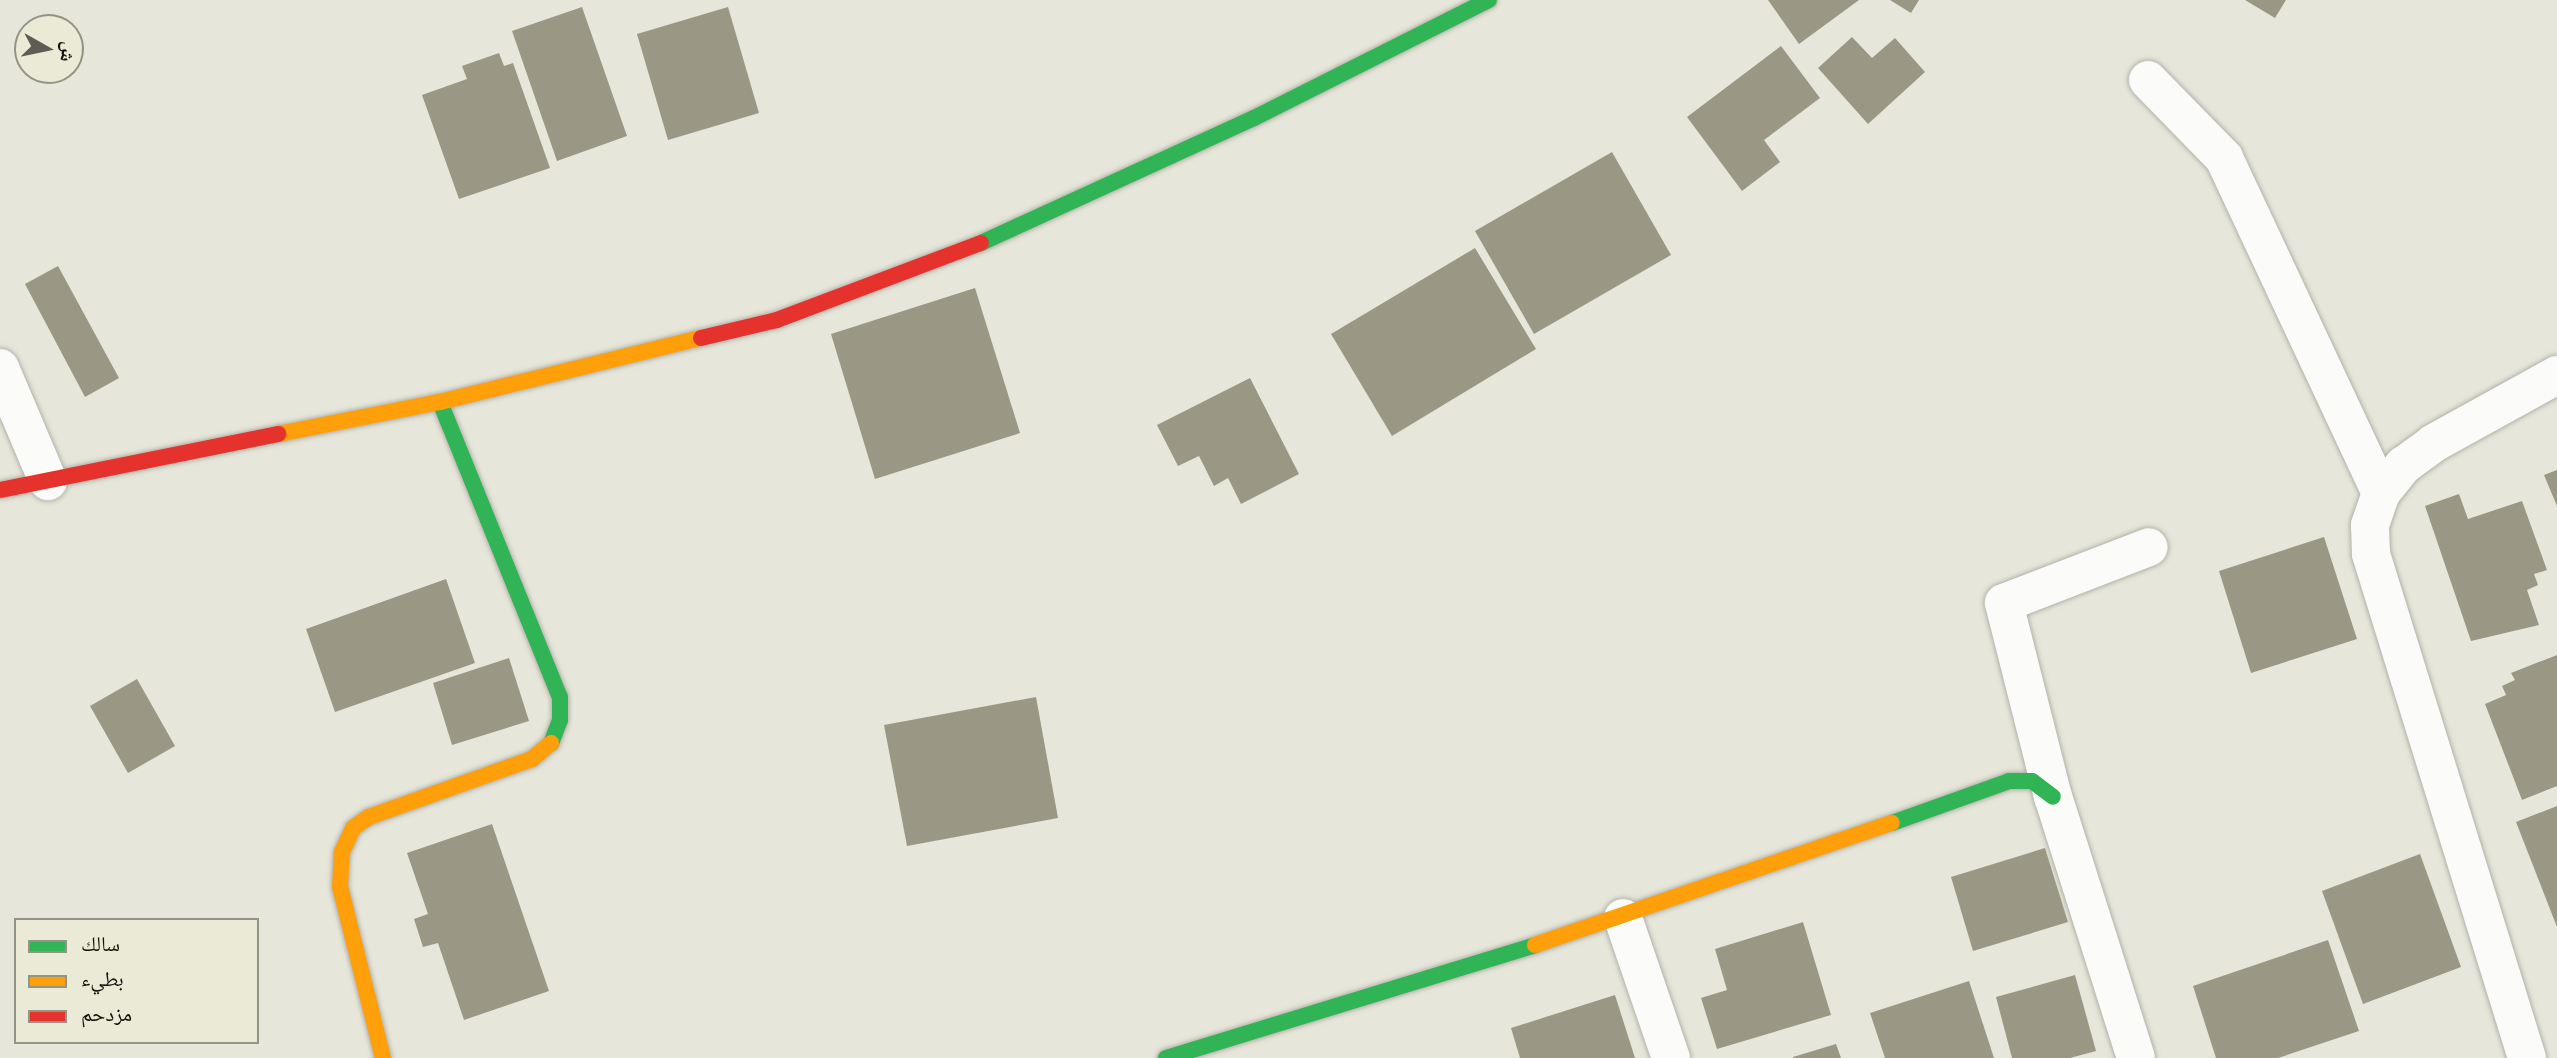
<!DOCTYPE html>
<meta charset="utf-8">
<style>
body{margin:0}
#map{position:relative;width:2557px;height:1058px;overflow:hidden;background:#e6e6da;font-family:Karla,"Noto Naskh Arabic",sans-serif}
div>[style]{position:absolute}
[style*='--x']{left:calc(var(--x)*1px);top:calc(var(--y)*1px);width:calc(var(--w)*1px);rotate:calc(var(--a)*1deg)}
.building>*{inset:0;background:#9a9885}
.roads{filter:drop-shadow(0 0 2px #b3b2aa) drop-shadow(0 0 2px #b3b2aa)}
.street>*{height:38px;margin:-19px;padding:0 19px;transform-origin:19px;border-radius:19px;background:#fbfbf9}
.fast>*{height:16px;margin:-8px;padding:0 8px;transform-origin:8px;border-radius:8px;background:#30b455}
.slow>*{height:16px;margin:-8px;padding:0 8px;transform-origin:8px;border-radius:8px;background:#ff9f0a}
.jam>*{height:16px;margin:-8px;padding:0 8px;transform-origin:8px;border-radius:8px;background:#e5322d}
span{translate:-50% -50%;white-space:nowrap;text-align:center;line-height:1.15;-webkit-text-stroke:5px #eaead6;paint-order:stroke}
.legend{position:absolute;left:14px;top:918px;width:245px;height:126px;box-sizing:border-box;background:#eaead6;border:2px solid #949485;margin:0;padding:9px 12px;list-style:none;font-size:21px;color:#13130c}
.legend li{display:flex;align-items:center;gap:14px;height:35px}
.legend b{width:35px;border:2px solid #949485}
.north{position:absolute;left:14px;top:14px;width:70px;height:70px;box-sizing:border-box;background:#eaead6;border:2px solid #949485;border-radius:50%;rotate:99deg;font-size:19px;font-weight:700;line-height:28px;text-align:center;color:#13130c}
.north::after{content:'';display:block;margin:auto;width:24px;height:32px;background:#5d5d54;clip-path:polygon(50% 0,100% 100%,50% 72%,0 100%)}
</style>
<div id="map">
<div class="building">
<i style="clip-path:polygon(1768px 0,1859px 0,1799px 44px)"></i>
<i style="clip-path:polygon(1890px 0,1919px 0,1911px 13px)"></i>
<i style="clip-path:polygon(2245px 0,2286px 0,2275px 18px)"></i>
<i style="clip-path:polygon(582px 7px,627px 136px,557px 161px,512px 31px)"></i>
<i style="clip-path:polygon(728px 7px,759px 113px,668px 140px,637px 34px)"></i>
<i style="clip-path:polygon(1852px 37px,1872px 58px,1895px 38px,1925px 72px,1868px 124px,1818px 68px)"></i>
<i style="clip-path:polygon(1781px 46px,1820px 98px,1764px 140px,1780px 162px,1742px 191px,1687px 117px)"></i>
<i style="clip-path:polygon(499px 53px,504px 66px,513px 63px,550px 168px,459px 199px,422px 95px,467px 79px,462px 66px)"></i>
<i style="clip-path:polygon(1612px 152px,1671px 255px,1534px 334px,1475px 231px)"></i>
<i style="clip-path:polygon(1475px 248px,1536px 349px,1392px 436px,1331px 334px)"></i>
<i style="clip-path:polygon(58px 266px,119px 378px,85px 397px,25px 284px)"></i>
<i style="clip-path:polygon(975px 288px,1020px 433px,875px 479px,831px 334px)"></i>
<i style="clip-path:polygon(1250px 378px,1299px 474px,1241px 504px,1228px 478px,1214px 486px,1199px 456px,1178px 466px,1157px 425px)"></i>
<i style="clip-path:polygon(2557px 470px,2557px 506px,2544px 475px)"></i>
<i style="clip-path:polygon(2459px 494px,2468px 519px,2522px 501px,2547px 570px,2534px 574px,2538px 585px,2527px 590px,2539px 625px,2471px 641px,2425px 506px)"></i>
<i style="clip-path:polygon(2324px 537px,2357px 639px,2251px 673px,2219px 571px)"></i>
<i style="clip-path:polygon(446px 579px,475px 663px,335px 712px,306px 629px)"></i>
<i style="clip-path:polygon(2557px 655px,2557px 786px,2522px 800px,2485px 704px,2506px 695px,2502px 686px,2515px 680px,2511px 673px)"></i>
<i style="clip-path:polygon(509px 658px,529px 721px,452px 745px,433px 683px)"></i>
<i style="clip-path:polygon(137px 679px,175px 746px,128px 773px,90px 706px)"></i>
<i style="clip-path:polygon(1036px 697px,1058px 818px,907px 846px,884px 725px)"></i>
<i style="clip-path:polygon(2557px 806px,2557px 927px,2516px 822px)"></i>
<i style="clip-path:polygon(492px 824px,549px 991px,464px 1020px,438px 943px,423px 947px,414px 919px,428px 914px,407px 853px)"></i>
<i style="clip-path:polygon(2045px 848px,2068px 922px,1973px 951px,1951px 877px)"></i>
<i style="clip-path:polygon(2420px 854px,2461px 967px,2363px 1004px,2322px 891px)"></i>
<i style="clip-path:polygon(1803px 922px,1831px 1015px,1717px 1049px,1701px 998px,1727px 990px,1715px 949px)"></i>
<i style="clip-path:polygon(2328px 940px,2359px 1031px,2278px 1058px,2216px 1058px,2193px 986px)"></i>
<i style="clip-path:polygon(2075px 975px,2096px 1051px,2070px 1058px,2012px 1058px,1996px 997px)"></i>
<i style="clip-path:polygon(1969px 981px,1994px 1058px,1885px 1058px,1870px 1013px)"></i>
<i style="clip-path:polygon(1615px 995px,1635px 1058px,1520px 1058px,1511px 1028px)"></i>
<i style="clip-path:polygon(1836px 1044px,1841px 1058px,1793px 1058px,1793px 1057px)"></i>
</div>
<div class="roads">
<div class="street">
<i style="--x:2148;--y:80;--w:109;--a:45.7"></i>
<i style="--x:2224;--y:158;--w:370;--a:64.9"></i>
<i style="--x:0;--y:368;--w:123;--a:67"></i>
<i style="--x:1623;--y:918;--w:148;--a:71.1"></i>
<i style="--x:2136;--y:1058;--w:274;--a:-107.6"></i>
<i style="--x:2053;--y:797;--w:200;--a:-104.2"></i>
<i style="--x:2004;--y:603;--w:155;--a:-21.1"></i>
<i style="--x:2527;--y:1058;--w:528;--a:-107.2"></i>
<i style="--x:2371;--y:554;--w:29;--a:-92"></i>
<i style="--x:2370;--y:525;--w:34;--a:-71"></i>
<i style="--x:2381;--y:493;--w:36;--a:-51"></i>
<i style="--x:2404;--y:465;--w:37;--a:-36"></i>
<i style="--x:2434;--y:443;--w:141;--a:-28.9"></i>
</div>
<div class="fast">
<i style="--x:981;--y:243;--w:300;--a:-24.6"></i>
<i style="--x:1254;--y:118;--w:263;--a:-26.7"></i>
<i style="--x:440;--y:402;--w:318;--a:67.9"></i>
<i style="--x:560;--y:697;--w:23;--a:90"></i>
<i style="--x:560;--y:720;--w:25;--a:111"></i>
<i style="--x:1892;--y:823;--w:124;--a:-19.7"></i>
<i style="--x:2009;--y:781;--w:23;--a:0"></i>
<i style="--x:2032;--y:781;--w:26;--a:37"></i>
<i style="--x:1166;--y:1058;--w:386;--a:-17"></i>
</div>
<div class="slow">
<i style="--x:278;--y:434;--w:165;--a:-11.2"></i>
<i style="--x:440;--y:402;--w:269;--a:-13.8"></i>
<i style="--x:1535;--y:945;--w:377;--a:-18.9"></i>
<i style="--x:383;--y:1058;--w:176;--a:-104.1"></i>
<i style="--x:340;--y:887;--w:35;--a:-87"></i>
<i style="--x:342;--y:852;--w:26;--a:-65"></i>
<i style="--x:353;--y:828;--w:19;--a:-35"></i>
<i style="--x:369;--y:817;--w:173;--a:-19.6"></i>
<i style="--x:532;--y:759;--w:25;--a:-40"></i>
</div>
<div class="jam">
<i style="--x:701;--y:338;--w:78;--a:-13.3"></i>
<i style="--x:777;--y:320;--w:218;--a:-20.7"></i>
<i style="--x:0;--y:490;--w:284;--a:-11.4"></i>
</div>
</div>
<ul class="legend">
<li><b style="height:9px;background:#30b455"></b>سالك</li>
<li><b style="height:9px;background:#ff9f0a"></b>بطيء</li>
<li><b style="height:9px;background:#e5322d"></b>مزدحم</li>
</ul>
<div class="north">ش</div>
</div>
